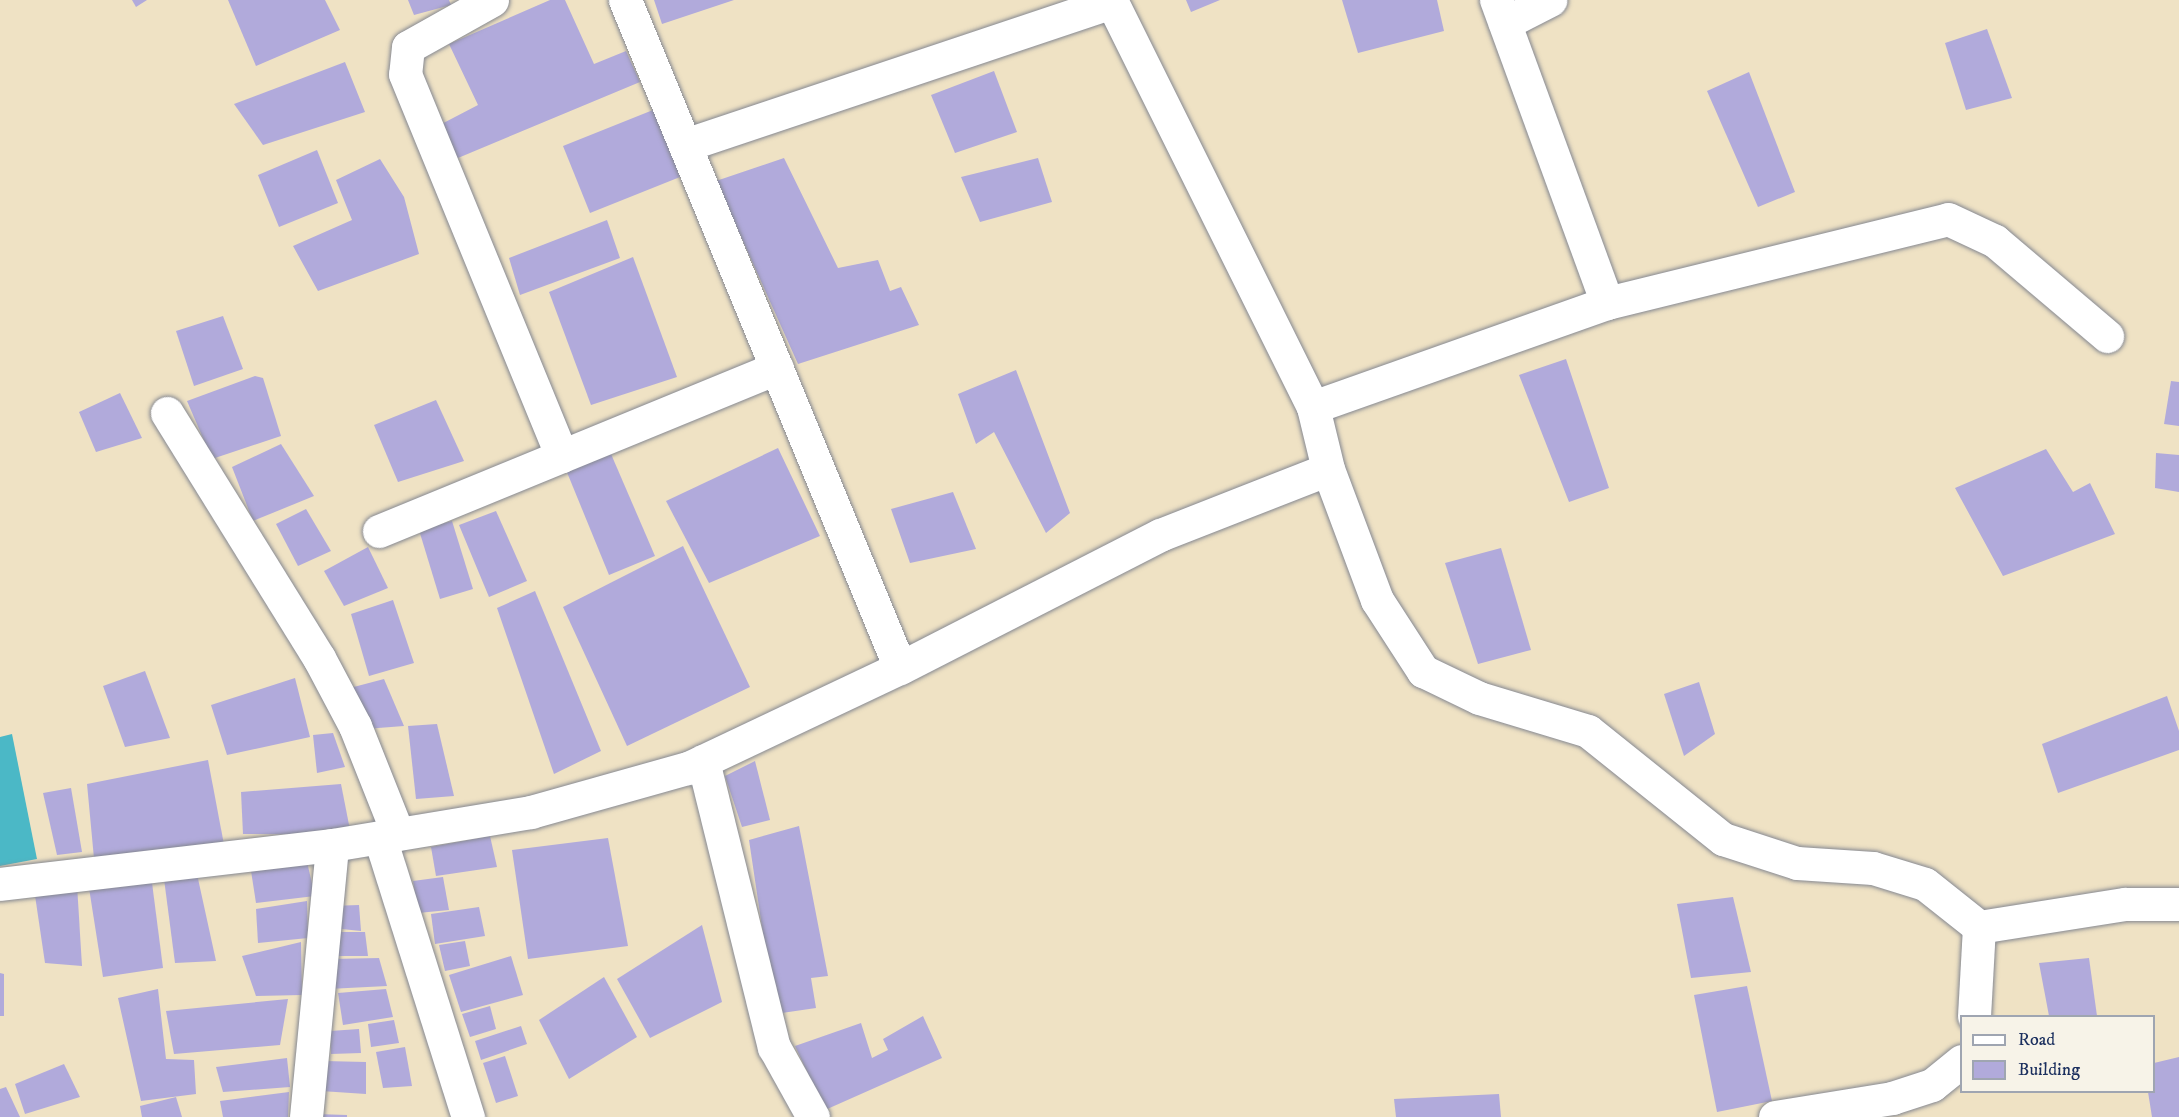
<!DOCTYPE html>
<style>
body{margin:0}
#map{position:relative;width:2179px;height:1117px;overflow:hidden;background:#efe2c4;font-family:"IM FELL DW Pica",serif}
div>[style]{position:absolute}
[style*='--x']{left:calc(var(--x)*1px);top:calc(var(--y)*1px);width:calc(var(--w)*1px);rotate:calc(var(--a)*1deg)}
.water>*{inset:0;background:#4bb8c6}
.building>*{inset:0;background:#b1aadb}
.roads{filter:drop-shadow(0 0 2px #858891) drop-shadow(0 0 2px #858891)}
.minor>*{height:33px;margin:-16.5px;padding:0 16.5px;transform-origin:16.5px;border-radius:16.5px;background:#fff}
span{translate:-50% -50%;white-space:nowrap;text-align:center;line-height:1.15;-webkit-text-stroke:5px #f7f3e8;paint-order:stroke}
.legend{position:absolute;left:1960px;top:1015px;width:195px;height:78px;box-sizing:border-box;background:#f7f3e8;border:2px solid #9fa5b1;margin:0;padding:8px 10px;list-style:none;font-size:18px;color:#1b2f5e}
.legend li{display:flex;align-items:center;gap:12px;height:30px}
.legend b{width:30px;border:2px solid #9fa5b1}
</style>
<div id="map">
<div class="water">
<i style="clip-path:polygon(12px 734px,37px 859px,0 866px,0 737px)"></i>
</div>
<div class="building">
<i style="clip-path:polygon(132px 0,147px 0,136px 7px)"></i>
<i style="clip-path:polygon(228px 0,325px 0,340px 30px,256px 66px)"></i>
<i style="clip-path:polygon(408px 0,449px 0,451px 5px,414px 15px)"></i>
<i style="clip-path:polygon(550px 0,565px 0,594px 64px,626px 51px,640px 82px,446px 163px,430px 130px,478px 105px,449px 44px)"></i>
<i style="clip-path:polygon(654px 0,734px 0,662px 24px)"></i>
<i style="clip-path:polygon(1186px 0,1220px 0,1191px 12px)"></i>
<i style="clip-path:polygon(1342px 0,1437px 0,1444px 31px,1358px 53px)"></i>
<i style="clip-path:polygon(1987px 29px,2012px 98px,1966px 110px,1945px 43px)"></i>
<i style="clip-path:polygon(345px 62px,365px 112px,263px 145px,234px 104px)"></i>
<i style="clip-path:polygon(994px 71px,1017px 132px,955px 153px,931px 95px)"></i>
<i style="clip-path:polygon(1749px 72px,1795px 192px,1758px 207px,1707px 91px)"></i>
<i style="clip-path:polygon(658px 108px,685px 175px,590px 213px,563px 146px)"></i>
<i style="clip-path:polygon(317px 150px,338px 203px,279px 227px,258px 175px)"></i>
<i style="clip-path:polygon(784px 158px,838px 268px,878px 260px,890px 291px,901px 287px,919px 325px,798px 364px,716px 181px)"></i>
<i style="clip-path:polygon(1038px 158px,1052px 202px,980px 222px,961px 177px)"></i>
<i style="clip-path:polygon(380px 159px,404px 197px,419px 254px,318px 291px,293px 246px,352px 220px,336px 180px)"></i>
<i style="clip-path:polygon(607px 220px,620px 258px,520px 295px,509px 258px)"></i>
<i style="clip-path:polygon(633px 257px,677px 377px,591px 405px,549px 292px)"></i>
<i style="clip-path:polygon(223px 316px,243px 369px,194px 386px,176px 331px)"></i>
<i style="clip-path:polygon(1566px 359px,1609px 488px,1569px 502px,1519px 375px)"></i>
<i style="clip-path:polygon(1016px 370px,1070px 513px,1046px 533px,994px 432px,976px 444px,958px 394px)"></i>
<i style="clip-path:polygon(255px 376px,263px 378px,281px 436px,212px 459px,187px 401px)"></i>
<i style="clip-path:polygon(2171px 381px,2179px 382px,2179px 426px,2164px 424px)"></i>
<i style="clip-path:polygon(120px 393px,142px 438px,96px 452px,79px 412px)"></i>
<i style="clip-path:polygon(436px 400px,464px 461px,398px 482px,374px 425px)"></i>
<i style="clip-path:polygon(281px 444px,314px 496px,253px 521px,232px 467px)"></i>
<i style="clip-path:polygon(608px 447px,655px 556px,609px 575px,564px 465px)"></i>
<i style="clip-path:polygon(778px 448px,820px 536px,709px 583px,666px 501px)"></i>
<i style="clip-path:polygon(2046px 449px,2073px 492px,2090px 483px,2115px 534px,2003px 576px,1955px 488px)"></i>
<i style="clip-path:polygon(2156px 453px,2179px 455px,2179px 492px,2155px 488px)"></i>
<i style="clip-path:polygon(953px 492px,976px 549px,910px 563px,891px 509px)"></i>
<i style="clip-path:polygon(306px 509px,331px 551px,298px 566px,276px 524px)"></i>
<i style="clip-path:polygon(496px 511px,527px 581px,489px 597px,459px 525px)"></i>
<i style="clip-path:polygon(452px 521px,473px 589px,440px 599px,419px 530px)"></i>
<i style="clip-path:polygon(683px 546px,750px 687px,627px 746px,563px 607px)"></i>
<i style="clip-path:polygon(368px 547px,388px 588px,344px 606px,324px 571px)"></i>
<i style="clip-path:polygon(1501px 548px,1531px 650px,1478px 664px,1445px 563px)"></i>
<i style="clip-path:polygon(535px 591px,601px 751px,554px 774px,497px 608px)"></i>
<i style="clip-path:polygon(393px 600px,414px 663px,369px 676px,351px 614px)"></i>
<i style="clip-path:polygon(145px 671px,170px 738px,125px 747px,103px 686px)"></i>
<i style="clip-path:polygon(295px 678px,310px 737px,227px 755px,211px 705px)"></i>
<i style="clip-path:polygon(384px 679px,404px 726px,365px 729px,350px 688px)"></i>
<i style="clip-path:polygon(1699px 682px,1715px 734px,1684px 756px,1664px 694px)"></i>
<i style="clip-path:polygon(2167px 696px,2179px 731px,2179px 750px,2058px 793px,2042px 744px)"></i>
<i style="clip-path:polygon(437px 724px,454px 796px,416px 799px,408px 726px)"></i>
<i style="clip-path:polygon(333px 733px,345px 767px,317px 773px,313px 735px)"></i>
<i style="clip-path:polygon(208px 760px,225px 850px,95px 869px,87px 784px)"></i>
<i style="clip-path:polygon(755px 761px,770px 820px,742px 827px,725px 776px)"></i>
<i style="clip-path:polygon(341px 784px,351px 835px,243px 834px,241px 792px)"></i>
<i style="clip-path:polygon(71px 788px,82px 852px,57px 855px,43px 793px)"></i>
<i style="clip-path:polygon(799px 826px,828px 976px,811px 978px,816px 1008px,775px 1014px,749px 840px)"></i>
<i style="clip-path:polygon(490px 836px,497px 867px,436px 876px,431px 847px)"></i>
<i style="clip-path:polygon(608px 838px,628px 946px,528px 959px,512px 850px)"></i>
<i style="clip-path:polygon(307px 862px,315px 896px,256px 903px,251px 871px)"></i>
<i style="clip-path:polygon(197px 874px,216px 961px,175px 963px,164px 879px)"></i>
<i style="clip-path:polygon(151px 875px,163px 968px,103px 977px,89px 888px)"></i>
<i style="clip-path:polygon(443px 877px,449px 910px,418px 913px,413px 881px)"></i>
<i style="clip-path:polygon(33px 882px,77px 885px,82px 966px,45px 963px)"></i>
<i style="clip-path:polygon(1733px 897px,1751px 972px,1691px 978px,1677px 904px)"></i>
<i style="clip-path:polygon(307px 901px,308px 938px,258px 943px,256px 909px)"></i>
<i style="clip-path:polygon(359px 905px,361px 931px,332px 928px,331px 906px)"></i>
<i style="clip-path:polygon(479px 907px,485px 936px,435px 944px,431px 914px)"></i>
<i style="clip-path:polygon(702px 925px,722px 1002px,650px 1038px,617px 979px)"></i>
<i style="clip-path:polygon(330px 932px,365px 932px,368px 956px,332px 956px)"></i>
<i style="clip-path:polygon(465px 941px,470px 966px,445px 971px,439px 945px)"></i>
<i style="clip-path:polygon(301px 942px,302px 995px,256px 996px,242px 956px)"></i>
<i style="clip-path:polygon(511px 956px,523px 995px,461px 1012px,449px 975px)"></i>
<i style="clip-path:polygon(379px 958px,387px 986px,328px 989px,331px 959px)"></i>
<i style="clip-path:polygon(2089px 958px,2097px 1016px,2049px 1016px,2039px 963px)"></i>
<i style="clip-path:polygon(0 973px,4px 974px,4px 1016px,0 1016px)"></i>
<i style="clip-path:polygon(604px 977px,637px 1037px,569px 1079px,539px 1020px)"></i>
<i style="clip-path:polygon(1747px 986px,1772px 1101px,1717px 1112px,1694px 995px)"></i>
<i style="clip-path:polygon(158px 989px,166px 1059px,194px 1060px,196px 1094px,141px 1101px,118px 998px)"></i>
<i style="clip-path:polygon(386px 989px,393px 1017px,343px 1025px,338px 993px)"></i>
<i style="clip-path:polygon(288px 999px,280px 1045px,174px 1054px,166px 1011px)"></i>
<i style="clip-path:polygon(490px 1006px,496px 1029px,470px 1037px,462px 1014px)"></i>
<i style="clip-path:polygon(923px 1016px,942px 1058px,825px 1110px,795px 1046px,861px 1023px,872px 1058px,888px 1050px,883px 1039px)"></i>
<i style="clip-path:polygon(394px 1020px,399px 1043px,371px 1047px,368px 1024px)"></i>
<i style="clip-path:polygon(521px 1026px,527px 1044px,481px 1060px,475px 1041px)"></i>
<i style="clip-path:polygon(359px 1029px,361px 1053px,331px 1054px,330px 1031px)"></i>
<i style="clip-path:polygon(405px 1047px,412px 1086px,383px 1088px,376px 1052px)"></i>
<i style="clip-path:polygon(505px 1056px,518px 1096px,496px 1103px,483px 1063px)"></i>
<i style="clip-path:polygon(2179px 1057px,2179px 1117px,2152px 1117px,2148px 1092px,2154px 1092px,2154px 1063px)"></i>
<i style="clip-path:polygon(287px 1058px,290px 1087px,223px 1092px,216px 1067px)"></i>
<i style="clip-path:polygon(324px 1061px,366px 1062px,366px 1094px,321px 1091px)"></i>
<i style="clip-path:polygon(64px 1064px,80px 1097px,25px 1114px,15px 1084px)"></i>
<i style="clip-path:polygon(6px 1087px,20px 1117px,0 1117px,0 1089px)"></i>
<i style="clip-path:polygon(289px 1092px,288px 1117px,223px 1117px,220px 1101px)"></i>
<i style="clip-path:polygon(1499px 1094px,1501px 1117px,1396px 1117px,1394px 1099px)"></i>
<i style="clip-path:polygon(176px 1097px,182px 1117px,142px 1117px,140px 1106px)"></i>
<i style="clip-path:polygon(316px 1114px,347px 1115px,347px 1117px,316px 1117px)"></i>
</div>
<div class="roads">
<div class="minor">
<i style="--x:492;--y:0;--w:96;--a:150.8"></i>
<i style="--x:408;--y:47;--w:27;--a:96"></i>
<i style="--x:405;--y:74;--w:413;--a:67.7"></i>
<i style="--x:625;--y:0;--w:722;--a:67.62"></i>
<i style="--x:1505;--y:23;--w:51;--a:-27.1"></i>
<i style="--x:685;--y:145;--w:450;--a:-18.5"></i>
<i style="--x:1607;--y:303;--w:351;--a:-13.8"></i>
<i style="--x:1948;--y:219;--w:52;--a:25.1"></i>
<i style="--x:1995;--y:241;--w:147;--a:40.3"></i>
<i style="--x:1313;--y:407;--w:312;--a:-19.5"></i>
<i style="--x:1607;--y:303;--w:323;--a:-110.1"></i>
<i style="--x:167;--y:413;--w:288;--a:58.2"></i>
<i style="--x:319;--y:658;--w:77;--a:62.1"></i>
<i style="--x:355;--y:726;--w:116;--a:68.3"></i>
<i style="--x:1328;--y:469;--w:140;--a:69.5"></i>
<i style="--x:1377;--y:600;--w:85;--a:57.1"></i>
<i style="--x:1423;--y:671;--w:62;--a:25.7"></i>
<i style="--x:1479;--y:698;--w:114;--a:16.8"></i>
<i style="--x:1588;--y:731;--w:173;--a:38.7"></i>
<i style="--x:1723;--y:839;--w:78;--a:18"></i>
<i style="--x:1797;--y:863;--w:76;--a:3.8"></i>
<i style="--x:1873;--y:868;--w:54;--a:17.1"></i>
<i style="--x:1925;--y:884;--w:69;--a:38.5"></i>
<i style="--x:1979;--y:927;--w:148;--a:-9"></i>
<i style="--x:2125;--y:904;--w:54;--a:0"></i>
<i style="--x:379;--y:531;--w:430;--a:-22.3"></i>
<i style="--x:703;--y:761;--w:295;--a:76.1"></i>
<i style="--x:774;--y:1047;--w:80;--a:60.9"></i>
<i style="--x:380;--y:838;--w:293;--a:72.5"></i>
<i style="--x:0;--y:884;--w:334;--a:-6.7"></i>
<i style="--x:332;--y:845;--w:202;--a:-9.4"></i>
<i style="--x:531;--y:812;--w:163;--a:-15.7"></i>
<i style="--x:688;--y:768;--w:234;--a:-25.3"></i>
<i style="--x:900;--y:668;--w:292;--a:-27.1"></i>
<i style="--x:1160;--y:535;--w:180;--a:-21.4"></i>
<i style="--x:1328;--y:469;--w:64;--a:-103.6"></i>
<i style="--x:1313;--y:407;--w:454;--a:-116.4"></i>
<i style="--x:1974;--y:1016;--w:89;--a:-86.8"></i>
<i style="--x:306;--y:1117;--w:273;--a:-84.5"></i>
<i style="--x:1775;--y:1117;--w:119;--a:-9.2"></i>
<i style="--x:1892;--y:1098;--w:42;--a:-18"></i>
<i style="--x:1932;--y:1085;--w:38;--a:-39"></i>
</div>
</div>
<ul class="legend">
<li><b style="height:8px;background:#fff"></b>Road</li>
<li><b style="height:16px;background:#b1aadb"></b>Building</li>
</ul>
</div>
